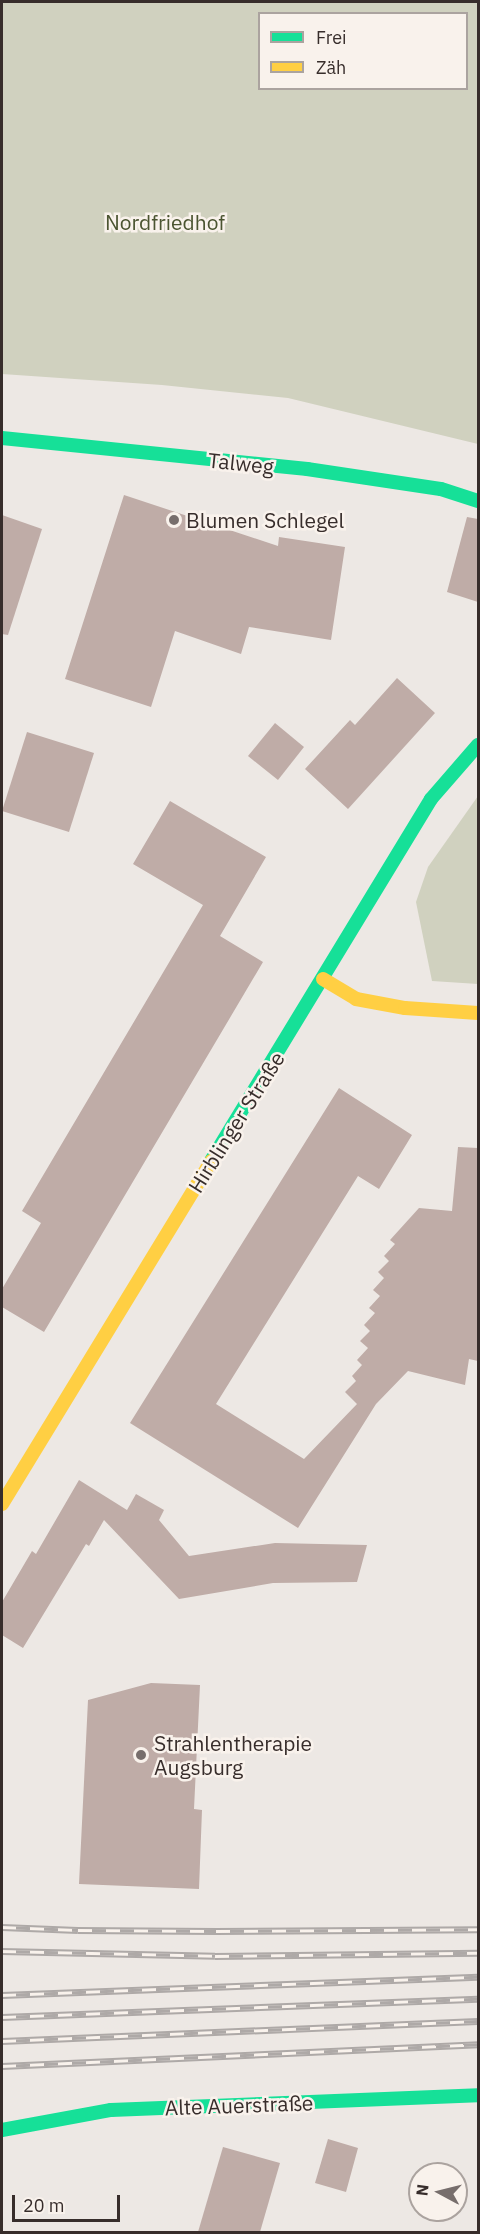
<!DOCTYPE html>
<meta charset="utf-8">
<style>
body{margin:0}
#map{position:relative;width:480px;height:2234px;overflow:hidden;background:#ede8e4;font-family:"IBM Plex Sans",sans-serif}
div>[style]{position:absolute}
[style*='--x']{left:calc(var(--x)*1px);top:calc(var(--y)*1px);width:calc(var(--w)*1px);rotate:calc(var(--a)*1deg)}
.green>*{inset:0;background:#d0d1bf}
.building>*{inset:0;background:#bfaca7}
.fast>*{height:14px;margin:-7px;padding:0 7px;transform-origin:7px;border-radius:7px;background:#16e098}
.slow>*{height:14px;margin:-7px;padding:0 7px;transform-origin:7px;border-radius:7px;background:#ffcf43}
.rail>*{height:7px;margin-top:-3.5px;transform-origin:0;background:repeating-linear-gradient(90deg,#f9f2ec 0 14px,#aea9a7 0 28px);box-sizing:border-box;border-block:2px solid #aea9a7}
.dots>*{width:16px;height:16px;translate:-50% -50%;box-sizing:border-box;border:3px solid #f9f2ec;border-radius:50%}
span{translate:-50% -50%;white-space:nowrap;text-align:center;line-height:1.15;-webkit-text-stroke:5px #f9f2ec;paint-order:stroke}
.park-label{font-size:21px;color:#4b5431}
.street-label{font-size:21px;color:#372d2b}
.poi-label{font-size:21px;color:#372d2b}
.left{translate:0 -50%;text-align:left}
.frame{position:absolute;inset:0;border:3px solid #372d2b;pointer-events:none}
.legend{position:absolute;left:258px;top:12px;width:210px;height:78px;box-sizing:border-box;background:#f9f2ec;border:2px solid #aba39f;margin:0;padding:8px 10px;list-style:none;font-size:18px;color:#372d2b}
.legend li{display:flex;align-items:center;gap:12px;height:30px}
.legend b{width:30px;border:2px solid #aba39f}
.north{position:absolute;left:408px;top:2162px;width:60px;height:60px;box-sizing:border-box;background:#f9f2ec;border:2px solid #aba39f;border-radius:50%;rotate:277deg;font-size:16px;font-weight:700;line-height:24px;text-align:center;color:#372d2b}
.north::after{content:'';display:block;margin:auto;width:21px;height:27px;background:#776e6c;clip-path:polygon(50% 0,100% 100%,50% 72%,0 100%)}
.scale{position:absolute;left:12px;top:2195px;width:108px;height:27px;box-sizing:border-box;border:3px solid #372d2b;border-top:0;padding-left:8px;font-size:18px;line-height:21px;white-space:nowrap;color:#372d2b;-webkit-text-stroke:4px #f9f2ec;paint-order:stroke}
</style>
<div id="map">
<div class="green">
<i style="clip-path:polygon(evenodd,2px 2px,478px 2px,478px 444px,288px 398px,162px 385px,2px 374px,2px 2px,260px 14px,466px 14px,466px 88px,260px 88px,260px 14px)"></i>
<i style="clip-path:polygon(478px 796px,478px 984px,432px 981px,416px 902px,428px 867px)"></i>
</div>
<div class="building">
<i style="clip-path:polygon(124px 495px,278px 546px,279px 537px,345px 547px,331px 640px,249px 627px,241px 654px,175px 631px,151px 707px,65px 679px)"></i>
<i style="clip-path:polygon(2px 515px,42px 529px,8px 635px,2px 634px)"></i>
<i style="clip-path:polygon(467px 517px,478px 519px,478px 602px,447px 592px)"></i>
<i style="clip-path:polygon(397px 678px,435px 713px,348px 809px,305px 769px,350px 720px,355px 725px)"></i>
<i style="clip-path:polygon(275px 723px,304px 747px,278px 780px,248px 756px)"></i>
<i style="clip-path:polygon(27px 732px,94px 753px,69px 832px,2px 811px)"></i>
<i style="clip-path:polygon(170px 801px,266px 857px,220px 936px,263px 962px,44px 1332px,2px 1307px,2px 1289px,41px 1223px,22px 1211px,203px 905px,133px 864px)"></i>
<i style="clip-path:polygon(339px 1088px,412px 1135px,379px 1189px,358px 1176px,216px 1404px,304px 1459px,357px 1404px,345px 1392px,356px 1381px,352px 1376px,362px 1365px,357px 1360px,368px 1348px,360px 1341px,370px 1331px,364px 1325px,375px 1313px,369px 1308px,380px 1296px,373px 1290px,384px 1278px,378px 1272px,389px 1261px,384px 1256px,395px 1244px,390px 1240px,419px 1208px,452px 1211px,458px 1147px,478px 1148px,478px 1361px,469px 1359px,465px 1385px,408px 1371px,376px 1404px,298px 1528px,130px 1423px)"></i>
<i style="clip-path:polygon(79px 1480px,127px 1510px,136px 1494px,164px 1510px,159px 1520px,189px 1556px,275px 1543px,367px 1545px,357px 1582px,273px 1583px,179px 1599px,104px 1520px,89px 1546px,86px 1544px,23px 1648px,2px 1635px,2px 1602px,32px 1551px,36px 1554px)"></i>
<i style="clip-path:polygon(151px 1683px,200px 1685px,194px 1809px,202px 1810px,199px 1889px,79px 1884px,88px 1700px)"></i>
<i style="clip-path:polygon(328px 2139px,358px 2148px,346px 2192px,315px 2183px)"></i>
<i style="clip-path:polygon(223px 2147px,280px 2163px,260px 2232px,198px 2232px)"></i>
</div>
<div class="fast">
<i style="--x:2;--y:438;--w:307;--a:5.8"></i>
<i style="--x:307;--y:469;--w:135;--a:8.5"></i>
<i style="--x:441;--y:489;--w:39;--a:18"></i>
<i style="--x:211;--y:1161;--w:424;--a:-58.7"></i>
<i style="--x:431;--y:799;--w:72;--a:-49"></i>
<i style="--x:2;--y:2130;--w:111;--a:-10.4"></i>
<i style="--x:111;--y:2110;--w:367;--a:-2.3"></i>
</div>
<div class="slow">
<i style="--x:323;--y:979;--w:39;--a:31"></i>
<i style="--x:356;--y:999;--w:50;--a:10.4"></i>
<i style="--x:405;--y:1008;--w:73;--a:3.9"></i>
<i style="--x:2;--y:1504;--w:402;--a:-58.6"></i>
</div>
<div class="rail">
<i style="--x:2;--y:1927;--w:76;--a:2.3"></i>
<i style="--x:78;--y:1930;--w:138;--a:0.4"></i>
<i style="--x:216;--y:1931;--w:262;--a:-0.4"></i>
<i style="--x:2;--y:1951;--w:213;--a:1.3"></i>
<i style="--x:215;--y:1956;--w:263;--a:-0.7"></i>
<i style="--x:2;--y:1995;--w:476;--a:-2.2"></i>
<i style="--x:2;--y:2017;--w:476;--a:-2.2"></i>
<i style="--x:2;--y:2041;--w:476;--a:-2.4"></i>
<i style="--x:2;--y:2066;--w:477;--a:-2.6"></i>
</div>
<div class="dots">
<i style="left:174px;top:520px;background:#776e6c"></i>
<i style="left:141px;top:1755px;background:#776e6c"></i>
</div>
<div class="park-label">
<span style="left:165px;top:222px">Nordfriedhof</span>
</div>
<div class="street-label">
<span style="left:241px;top:463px;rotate:6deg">Talweg</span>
<span style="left:236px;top:1122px;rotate:-58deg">Hirblinger Straße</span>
<span style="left:239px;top:2105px;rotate:-2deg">Alte Auerstraße</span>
</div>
<div class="poi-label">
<span class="left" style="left:186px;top:520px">Blumen Schlegel</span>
<span class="left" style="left:154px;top:1755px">Strahlentherapie<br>Augsburg</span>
</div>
<div class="frame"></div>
<ul class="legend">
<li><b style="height:8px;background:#16e098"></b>Frei</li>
<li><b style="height:8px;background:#ffcf43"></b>Zäh</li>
</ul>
<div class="north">N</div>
<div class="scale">20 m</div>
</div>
